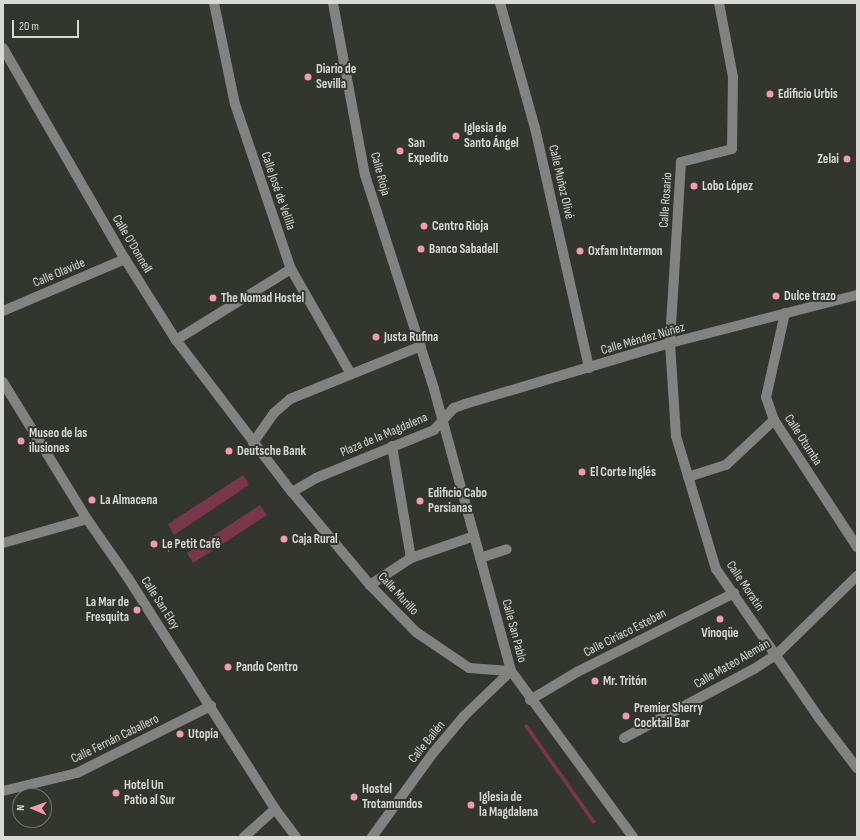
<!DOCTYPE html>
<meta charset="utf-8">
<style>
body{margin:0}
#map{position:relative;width:860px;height:840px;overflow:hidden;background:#33352f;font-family:"Sofia Sans Condensed",sans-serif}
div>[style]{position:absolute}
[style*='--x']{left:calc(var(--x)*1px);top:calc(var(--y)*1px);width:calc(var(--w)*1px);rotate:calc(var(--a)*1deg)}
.green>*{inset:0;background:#7a374c}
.path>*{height:2.5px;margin-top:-1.25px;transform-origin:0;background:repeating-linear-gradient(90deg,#757771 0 4px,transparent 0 6px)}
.minor>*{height:10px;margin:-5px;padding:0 5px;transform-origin:5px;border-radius:5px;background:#828380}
.dots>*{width:11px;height:11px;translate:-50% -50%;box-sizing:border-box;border:2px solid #33352f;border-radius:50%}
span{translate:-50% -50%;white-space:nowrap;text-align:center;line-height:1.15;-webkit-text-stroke:4px #33352f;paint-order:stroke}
.poi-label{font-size:13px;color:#d8d9d5;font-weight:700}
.left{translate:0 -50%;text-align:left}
.right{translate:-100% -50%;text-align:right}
.street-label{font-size:13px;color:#d8d9d5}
.frame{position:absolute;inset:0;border:4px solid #d8d9d5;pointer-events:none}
.north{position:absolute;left:12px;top:788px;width:40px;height:40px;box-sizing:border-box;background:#33352f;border:1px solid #757771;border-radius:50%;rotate:272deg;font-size:11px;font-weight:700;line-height:16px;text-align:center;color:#d8d9d5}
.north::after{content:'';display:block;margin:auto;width:14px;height:18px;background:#f19ab2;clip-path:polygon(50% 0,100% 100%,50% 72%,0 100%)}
.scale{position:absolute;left:12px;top:20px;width:67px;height:18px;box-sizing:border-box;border:2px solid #d8d9d5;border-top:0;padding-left:5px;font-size:12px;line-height:14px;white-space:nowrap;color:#d8d9d5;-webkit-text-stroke:3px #33352f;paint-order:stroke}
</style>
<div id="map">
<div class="green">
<i style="clip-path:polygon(405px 424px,407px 428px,372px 443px,370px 438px)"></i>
<i style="clip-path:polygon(243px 475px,249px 485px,174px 535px,168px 524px)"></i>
<i style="clip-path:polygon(260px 505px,267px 515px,193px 563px,187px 553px)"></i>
<i style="clip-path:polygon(527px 724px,596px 822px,593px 824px,524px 726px)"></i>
</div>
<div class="path">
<i style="--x:168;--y:551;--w:1;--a:0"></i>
</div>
<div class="minor">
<i style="--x:214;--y:3;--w:103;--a:78.3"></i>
<i style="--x:235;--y:104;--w:174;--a:71.3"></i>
<i style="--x:291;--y:269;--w:121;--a:60.3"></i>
<i style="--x:333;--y:3;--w:175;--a:79.5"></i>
<i style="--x:365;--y:175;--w:225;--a:72.1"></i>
<i style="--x:434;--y:389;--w:292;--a:74.7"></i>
<i style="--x:511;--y:671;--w:206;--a:53.7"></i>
<i style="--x:500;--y:3;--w:130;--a:74.4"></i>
<i style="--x:535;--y:128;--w:246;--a:77.3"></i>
<i style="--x:719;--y:3;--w:75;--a:79.3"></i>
<i style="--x:733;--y:77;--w:72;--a:90.8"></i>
<i style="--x:732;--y:149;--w:53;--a:165.7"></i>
<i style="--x:681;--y:162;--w:181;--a:93.5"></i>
<i style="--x:670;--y:343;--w:93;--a:86.3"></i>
<i style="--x:676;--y:436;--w:139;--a:73.3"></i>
<i style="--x:716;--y:569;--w:181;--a:55.3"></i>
<i style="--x:819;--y:718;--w:63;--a:52.8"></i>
<i style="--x:3;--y:48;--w:244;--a:60"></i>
<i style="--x:125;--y:259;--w:96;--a:57.8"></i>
<i style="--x:176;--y:340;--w:191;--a:52.7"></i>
<i style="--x:292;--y:492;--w:121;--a:50"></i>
<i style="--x:370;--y:585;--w:66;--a:45.6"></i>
<i style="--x:416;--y:632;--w:64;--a:34.2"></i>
<i style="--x:469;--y:668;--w:42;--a:4.1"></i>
<i style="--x:3;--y:311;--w:133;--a:-23.1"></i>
<i style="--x:785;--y:313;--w:86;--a:102.7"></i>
<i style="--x:766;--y:397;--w:24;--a:71"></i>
<i style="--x:774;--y:420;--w:152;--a:56.8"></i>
<i style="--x:176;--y:340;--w:135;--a:-31.7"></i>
<i style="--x:3;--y:382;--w:161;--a:58.5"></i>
<i style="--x:87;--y:519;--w:72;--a:55.2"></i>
<i style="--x:128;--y:578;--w:274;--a:57.5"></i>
<i style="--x:275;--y:809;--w:35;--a:53"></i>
<i style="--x:253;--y:443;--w:37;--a:-55"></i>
<i style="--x:274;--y:413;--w:21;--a:-41"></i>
<i style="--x:290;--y:399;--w:141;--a:-22"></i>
<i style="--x:392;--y:446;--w:114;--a:80.4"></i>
<i style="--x:688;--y:477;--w:40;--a:-18"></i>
<i style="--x:726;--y:465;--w:66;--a:-43.2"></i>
<i style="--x:292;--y:492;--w:28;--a:-30"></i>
<i style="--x:316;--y:478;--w:127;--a:-22.1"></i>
<i style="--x:434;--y:430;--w:30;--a:-48"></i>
<i style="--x:454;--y:408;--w:12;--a:-20"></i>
<i style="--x:465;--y:404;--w:214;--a:-16.6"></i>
<i style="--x:670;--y:343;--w:193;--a:-14.4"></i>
<i style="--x:3;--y:543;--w:87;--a:-15.9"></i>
<i style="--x:480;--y:558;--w:28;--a:-18"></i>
<i style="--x:370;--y:585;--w:49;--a:-33.4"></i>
<i style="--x:411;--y:558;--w:67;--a:-19.2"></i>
<i style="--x:530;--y:700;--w:55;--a:-30.8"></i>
<i style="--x:577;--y:672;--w:176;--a:-26.7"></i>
<i style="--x:624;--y:738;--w:147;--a:-28"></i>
<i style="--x:754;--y:669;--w:27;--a:-33"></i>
<i style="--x:777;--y:654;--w:112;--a:-44.3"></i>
<i style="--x:3;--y:791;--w:76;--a:-13.7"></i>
<i style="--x:77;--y:773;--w:150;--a:-26.6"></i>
<i style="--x:244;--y:837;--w:42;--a:-42.1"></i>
<i style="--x:372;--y:837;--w:104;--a:-54"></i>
<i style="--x:433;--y:753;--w:48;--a:-50"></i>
<i style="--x:464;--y:716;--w:65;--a:-43.8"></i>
</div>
<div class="dots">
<i style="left:308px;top:77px;background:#f19ab2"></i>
<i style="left:770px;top:94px;background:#f19ab2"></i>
<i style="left:456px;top:136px;background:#f19ab2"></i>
<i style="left:400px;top:151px;background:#f19ab2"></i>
<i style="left:847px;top:159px;background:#f19ab2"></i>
<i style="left:694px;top:186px;background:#f19ab2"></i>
<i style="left:424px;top:226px;background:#f19ab2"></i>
<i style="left:421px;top:249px;background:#f19ab2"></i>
<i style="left:580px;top:251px;background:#f19ab2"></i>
<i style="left:776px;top:296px;background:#f19ab2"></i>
<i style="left:213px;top:298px;background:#f19ab2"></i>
<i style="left:376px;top:337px;background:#f19ab2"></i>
<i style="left:21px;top:441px;background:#f19ab2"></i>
<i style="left:229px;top:451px;background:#f19ab2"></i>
<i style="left:582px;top:472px;background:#f19ab2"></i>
<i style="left:92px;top:500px;background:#f19ab2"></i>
<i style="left:420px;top:501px;background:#f19ab2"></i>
<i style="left:284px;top:539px;background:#f19ab2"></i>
<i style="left:154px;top:544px;background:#f19ab2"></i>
<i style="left:137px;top:610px;background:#f19ab2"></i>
<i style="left:720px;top:619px;background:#f19ab2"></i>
<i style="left:228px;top:667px;background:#f19ab2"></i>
<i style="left:595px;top:681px;background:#f19ab2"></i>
<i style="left:626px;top:716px;background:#f19ab2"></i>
<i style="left:180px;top:734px;background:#f19ab2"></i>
<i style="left:116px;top:793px;background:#f19ab2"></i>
<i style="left:354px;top:797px;background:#f19ab2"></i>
<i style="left:471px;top:805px;background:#f19ab2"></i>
</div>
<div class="poi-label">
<span class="left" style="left:316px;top:77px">Diario de<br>Sevilla</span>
<span class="left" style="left:778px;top:94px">Edificio Urbis</span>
<span class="left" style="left:464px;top:136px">Iglesia de<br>Santo Ángel</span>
<span class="left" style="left:408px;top:151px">San<br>Expedito</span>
<span class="right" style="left:839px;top:159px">Zelai</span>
<span class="left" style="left:702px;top:186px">Lobo López</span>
<span class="left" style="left:432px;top:226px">Centro Rioja</span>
<span class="left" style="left:429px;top:249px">Banco Sabadell</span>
<span class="left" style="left:588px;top:251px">Oxfam Intermon</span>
<span class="left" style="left:784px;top:296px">Dulce trazo</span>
<span class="left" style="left:221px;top:298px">The Nomad Hostel</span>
<span class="left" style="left:384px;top:337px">Justa Rufina</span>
<span class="left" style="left:29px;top:441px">Museo de las<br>ilusiones</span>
<span class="left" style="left:237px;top:451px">Deutsche Bank</span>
<span class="left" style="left:590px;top:472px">El Corte Inglés</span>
<span class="left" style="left:428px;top:501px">Edificio Cabo<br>Persianas</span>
<span class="left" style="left:100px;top:500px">La Almacena</span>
<span class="left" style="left:292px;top:539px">Caja Rural</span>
<span class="left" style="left:162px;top:544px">Le Petit Café</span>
<span class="right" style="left:129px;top:610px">La Mar de<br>Fresquita</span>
<span style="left:720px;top:633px">Vinoqüe</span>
<span class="left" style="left:236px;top:667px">Pando Centro</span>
<span class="left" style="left:603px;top:681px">Mr. Tritón</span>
<span class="left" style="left:634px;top:716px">Premier Sherry<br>Cocktail Bar</span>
<span class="left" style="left:188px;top:734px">Utopía</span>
<span class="left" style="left:124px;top:793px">Hotel Un<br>Patio al Sur</span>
<span class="left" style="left:362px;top:797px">Hostel<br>Trotamundos</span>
<span class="left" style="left:479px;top:805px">Iglesia de<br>la Magdalena</span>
</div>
<div class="street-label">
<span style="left:380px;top:174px;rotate:75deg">Calle Rioja</span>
<span style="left:561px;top:182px;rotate:77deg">Calle Muñoz Olivé</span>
<span style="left:278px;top:191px;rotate:71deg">Calle José de Velilla</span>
<span style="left:666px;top:200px;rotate:-86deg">Calle Rosario</span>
<span style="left:132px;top:244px;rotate:59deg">Calle O'Donnell</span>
<span style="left:59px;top:273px;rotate:-23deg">Calle Olavide</span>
<span style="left:643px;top:339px;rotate:-16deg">Calle Méndez Núñez</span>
<span style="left:384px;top:435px;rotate:-23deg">Plaza de la Magdalena</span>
<span style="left:803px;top:440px;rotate:57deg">Calle Otumba</span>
<span style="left:745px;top:586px;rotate:56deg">Calle Moratín</span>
<span style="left:398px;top:594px;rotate:47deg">Calle Murillo</span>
<span style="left:160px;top:603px;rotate:57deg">Calle San Eloy</span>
<span style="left:514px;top:631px;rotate:75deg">Calle San Pablo</span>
<span style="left:625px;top:633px;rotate:-27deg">Calle Ciriaco Esteban</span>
<span style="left:732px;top:664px;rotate:-30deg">Calle Mateo Alemán</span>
<span style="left:115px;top:739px;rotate:-26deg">Calle Fernán Caballero</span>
<span style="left:427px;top:742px;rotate:-51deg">Calle Bailén</span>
</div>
<div class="frame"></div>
<div class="north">N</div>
<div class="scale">20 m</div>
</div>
